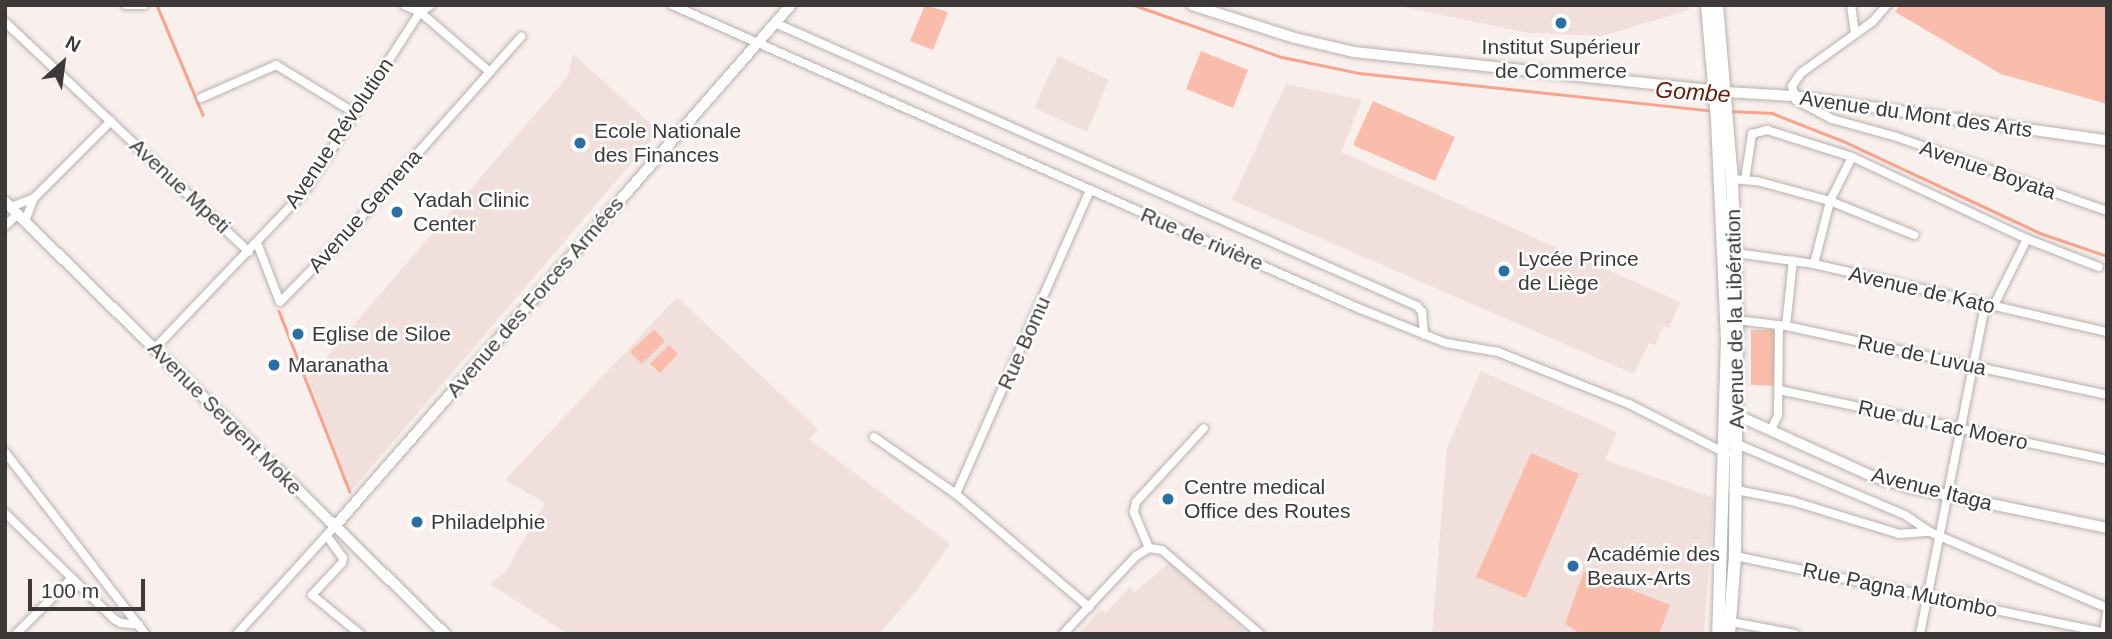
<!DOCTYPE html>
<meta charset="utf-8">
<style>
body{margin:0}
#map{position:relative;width:2112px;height:639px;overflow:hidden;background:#f9f0ed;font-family:Arial,sans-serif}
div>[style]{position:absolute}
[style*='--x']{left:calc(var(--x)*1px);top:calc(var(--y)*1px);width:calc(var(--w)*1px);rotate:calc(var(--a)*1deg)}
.built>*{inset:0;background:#f0dfdb}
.green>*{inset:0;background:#fabdac}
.stream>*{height:2.5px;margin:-1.25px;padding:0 1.25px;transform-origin:1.25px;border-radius:1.25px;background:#f8a38c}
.roads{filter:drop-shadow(0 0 2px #b9b0ad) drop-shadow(0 0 2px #b9b0ad)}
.minor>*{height:8px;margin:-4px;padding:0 4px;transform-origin:4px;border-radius:4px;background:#fff}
.tertiary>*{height:10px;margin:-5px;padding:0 5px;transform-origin:5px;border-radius:5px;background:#fff}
.secondary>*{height:10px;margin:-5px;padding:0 5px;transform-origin:5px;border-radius:5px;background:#fff}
.primary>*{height:12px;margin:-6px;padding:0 6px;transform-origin:6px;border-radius:6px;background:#fff}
.dots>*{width:19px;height:19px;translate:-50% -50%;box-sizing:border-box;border:4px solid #fff;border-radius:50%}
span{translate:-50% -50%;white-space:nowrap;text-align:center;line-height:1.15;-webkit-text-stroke:5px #fff;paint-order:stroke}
.poi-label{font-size:21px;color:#3c3938}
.left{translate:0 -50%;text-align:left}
.street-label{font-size:21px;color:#3c3938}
.water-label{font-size:23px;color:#651c07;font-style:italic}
.frame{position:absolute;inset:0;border:7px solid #3c3938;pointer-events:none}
.north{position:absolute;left:28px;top:28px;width:70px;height:70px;-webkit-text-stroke:5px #fff;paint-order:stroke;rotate:28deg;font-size:19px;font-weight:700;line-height:28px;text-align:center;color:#3c3938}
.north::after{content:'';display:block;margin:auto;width:24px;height:32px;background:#3c3938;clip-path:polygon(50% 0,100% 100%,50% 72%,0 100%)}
.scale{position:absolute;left:28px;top:579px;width:117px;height:32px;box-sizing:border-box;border:4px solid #3c3938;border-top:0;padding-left:9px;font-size:21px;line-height:24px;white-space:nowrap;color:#3c3938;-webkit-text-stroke:5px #fff;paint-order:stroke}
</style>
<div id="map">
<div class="built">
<i style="clip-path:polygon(1394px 5px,1689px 5px,1689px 10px,1602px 36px,1529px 33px)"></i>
<i style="clip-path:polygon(573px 54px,659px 131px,350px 492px,308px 378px,568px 76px)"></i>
<i style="clip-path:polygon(1058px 56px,1109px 80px,1087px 132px,1034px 108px)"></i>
<i style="clip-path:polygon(1286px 84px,1362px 100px,1341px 152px,1680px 302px,1669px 328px,1663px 326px,1655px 345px,1649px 343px,1634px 374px,1232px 200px)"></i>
<i style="clip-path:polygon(677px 297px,818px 429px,809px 439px,950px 544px,917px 590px,879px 634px,568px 634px,490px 584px,506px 571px,545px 503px,505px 480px)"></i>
<i style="clip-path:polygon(1481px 371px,1617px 432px,1605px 460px,1714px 498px,1704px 634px,1432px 634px,1447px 448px)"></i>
<i style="clip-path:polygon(1170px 562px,1248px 634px,1079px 634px,1101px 609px,1106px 613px,1130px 587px,1135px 592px)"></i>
</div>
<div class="green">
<i style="clip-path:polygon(925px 5px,948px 12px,933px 50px,910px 41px)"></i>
<i style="clip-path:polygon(1900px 5px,2107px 5px,2107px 104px,2001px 74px,1895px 12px)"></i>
<i style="clip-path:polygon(1201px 51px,1248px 70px,1233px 108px,1186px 89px)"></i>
<i style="clip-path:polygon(1373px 101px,1455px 137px,1435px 181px,1353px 145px)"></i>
<i style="clip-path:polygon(654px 329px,665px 341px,642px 364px,630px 352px)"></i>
<i style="clip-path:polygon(1751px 330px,1776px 330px,1776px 386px,1751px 385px)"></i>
<i style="clip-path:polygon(669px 345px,678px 354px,660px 373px,650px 364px)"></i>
<i style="clip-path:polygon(1531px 453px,1579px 474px,1526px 598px,1476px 577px)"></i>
<i style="clip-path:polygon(1584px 571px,1670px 605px,1659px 634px,1581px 634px,1565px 624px)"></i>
</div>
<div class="stream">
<i style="--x:157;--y:5;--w:119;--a:67.3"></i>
<i style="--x:1134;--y:5;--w:157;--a:19.4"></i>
<i style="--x:1282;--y:57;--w:79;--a:11.7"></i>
<i style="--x:1359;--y:73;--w:356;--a:6.1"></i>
<i style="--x:1730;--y:111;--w:42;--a:2.7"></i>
<i style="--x:1772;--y:113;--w:76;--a:21.5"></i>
<i style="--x:1843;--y:141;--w:217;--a:25"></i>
<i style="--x:2040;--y:233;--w:71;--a:18.9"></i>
<i style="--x:279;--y:311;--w:194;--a:68.6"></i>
</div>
<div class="roads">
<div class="minor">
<i style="--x:126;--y:5;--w:18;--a:0"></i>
<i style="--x:404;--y:5;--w:17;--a:24"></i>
<i style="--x:420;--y:12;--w:92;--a:40.6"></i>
<i style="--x:672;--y:5;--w:750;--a:23.83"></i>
<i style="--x:1358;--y:308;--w:95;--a:21.7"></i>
<i style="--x:1446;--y:343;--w:53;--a:9.8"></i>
<i style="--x:1498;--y:352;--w:141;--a:21.7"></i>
<i style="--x:1629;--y:404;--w:110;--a:27"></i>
<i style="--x:1851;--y:5;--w:29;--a:82"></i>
<i style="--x:1887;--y:5;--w:23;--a:131"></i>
<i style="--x:1872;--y:22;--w:87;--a:144.3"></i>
<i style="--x:1801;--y:73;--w:16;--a:125"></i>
<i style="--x:1792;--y:86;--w:15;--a:74"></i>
<i style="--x:1796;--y:100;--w:41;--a:27.8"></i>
<i style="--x:1832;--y:119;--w:67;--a:15.5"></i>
<i style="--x:1897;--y:137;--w:223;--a:19.4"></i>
<i style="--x:5;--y:22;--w:335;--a:43.3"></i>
<i style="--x:775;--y:23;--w:702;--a:23.79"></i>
<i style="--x:1417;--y:306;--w:8;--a:50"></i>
<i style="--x:1422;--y:312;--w:23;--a:85"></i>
<i style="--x:201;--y:98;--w:82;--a:-23.7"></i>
<i style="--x:276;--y:65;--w:90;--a:31.4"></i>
<i style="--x:1732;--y:179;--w:25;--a:5"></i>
<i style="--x:1757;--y:181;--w:76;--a:15.3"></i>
<i style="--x:1830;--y:201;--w:91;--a:22"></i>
<i style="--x:1745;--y:180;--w:47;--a:-81.3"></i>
<i style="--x:1752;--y:134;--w:16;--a:-15"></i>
<i style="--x:1767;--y:130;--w:89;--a:17.6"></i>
<i style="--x:1852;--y:157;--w:193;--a:25.1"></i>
<i style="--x:2027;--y:239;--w:77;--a:21.3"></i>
<i style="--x:11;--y:207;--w:25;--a:-21"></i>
<i style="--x:34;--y:198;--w:109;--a:-45"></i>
<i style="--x:25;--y:221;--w:25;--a:-69"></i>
<i style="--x:5;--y:226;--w:18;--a:-43"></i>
<i style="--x:257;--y:243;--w:63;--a:68.7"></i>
<i style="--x:280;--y:302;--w:83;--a:-45.5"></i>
<i style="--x:338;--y:243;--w:276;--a:-48.4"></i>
<i style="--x:1736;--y:253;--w:79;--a:8"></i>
<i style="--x:1814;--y:264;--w:301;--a:13.1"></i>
<i style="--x:1814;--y:264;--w:65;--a:-75.7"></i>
<i style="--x:1830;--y:201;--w:49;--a:-63.4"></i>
<i style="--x:1993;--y:307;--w:76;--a:-63.4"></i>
<i style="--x:1737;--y:320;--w:49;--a:7"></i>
<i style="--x:1786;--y:326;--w:328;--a:12.1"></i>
<i style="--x:1786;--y:326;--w:66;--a:-83.9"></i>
<i style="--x:155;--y:348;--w:216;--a:-46.3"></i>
<i style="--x:304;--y:192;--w:214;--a:-57.2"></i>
<i style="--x:420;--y:12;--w:13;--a:-32"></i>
<i style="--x:1779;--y:390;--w:335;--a:12"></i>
<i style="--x:1771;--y:430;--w:17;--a:-65"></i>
<i style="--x:1778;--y:415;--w:90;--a:-89.4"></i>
<i style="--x:874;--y:437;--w:100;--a:34.8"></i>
<i style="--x:956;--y:494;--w:175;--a:40.4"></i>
<i style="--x:1737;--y:444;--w:182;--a:22.9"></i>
<i style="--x:1905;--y:515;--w:30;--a:34"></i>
<i style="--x:1930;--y:532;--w:193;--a:23.2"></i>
<i style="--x:5;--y:452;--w:230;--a:52.4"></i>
<i style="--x:1736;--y:490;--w:57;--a:11.1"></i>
<i style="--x:1792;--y:501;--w:112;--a:17.1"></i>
<i style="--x:1899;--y:534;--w:31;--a:-4"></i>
<i style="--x:956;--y:494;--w:330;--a:-66.2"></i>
<i style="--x:5;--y:513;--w:152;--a:44.2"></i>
<i style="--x:114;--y:619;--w:8;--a:30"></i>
<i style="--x:121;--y:623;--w:18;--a:6"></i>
<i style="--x:327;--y:536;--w:27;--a:54"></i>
<i style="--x:343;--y:558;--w:5;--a:101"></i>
<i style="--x:342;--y:563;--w:44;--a:133.2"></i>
<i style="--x:312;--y:595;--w:62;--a:39.1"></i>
<i style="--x:1149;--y:548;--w:39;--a:-113"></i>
<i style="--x:1134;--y:512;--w:10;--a:-79"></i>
<i style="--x:1136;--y:502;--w:100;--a:-47.4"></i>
<i style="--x:1735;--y:556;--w:380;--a:11.7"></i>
<i style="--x:1726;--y:621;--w:70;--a:10.7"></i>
<i style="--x:16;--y:634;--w:79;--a:-45"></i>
<i style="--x:237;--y:634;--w:146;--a:-47.8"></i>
<i style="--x:1063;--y:634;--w:107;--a:-46.9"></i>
<i style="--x:1136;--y:556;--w:15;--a:-32"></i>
<i style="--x:1149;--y:548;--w:13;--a:9"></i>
<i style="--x:1162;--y:550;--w:129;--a:40.6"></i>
<i style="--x:1920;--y:634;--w:334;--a:-78.8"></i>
<i style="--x:2104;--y:634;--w:21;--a:-82"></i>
</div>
<div class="tertiary">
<i style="--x:1192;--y:5;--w:108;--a:17.8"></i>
<i style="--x:1295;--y:38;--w:61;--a:13.3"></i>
<i style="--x:1354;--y:52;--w:374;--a:6.1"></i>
<i style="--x:1726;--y:92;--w:66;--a:3.5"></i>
<i style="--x:1792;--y:96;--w:318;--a:8"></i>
<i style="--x:1730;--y:412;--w:156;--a:24.3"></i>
<i style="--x:1872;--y:476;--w:38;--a:17"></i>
<i style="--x:1908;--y:487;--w:203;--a:11.6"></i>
<i style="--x:335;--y:526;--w:692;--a:-48.81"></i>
</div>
<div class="secondary">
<i style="--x:5;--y:202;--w:617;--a:44.47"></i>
</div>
<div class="primary">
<i style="--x:1707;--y:5;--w:115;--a:85"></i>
<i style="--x:1717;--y:120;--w:218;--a:87.4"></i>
<i style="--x:1727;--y:338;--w:296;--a:91.7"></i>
<i style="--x:1717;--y:5;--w:175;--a:85.1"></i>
<i style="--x:1732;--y:179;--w:141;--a:88"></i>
<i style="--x:1737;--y:320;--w:236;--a:90.5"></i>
<i style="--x:1735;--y:556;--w:78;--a:94.4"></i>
</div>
</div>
<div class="dots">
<i style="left:1561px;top:23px;background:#2a6ea3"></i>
<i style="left:580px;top:143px;background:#2a6ea3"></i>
<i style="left:397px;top:212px;background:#2a6ea3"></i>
<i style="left:1504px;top:271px;background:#2a6ea3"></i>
<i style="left:298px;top:334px;background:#2a6ea3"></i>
<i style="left:274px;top:365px;background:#2a6ea3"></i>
<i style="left:1168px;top:499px;background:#2a6ea3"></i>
<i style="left:417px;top:522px;background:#2a6ea3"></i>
<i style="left:1573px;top:566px;background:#2a6ea3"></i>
</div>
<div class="poi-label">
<span style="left:1561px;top:59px">Institut Supérieur<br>de Commerce</span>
<span class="left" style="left:594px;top:143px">Ecole Nationale<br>des Finances</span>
<span class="left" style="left:413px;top:212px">Yadah Clinic<br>Center</span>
<span class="left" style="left:1518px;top:271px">Lycée Prince<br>de Liège</span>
<span class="left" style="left:312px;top:334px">Eglise de Siloe</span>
<span class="left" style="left:288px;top:365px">Maranatha</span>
<span class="left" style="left:1184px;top:499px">Centre medical<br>Office des Routes</span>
<span class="left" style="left:431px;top:522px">Philadelphie</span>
<span class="left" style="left:1587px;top:566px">Académie des<br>Beaux-Arts</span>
</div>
<div class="street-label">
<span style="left:1916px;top:114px;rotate:8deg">Avenue du Mont des Arts</span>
<span style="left:339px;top:133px;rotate:-56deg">Avenue Révolution</span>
<span style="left:1988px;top:170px;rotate:19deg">Avenue Boyata</span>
<span style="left:180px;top:186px;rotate:43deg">Avenue Mpeti</span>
<span style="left:365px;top:211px;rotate:-48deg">Avenue Gemena</span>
<span style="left:1202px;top:239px;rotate:23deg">Rue de rivière</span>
<span style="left:1922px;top:290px;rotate:13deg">Avenue de Kato</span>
<span style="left:535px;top:297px;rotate:-49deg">Avenue des Forces Armées</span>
<span style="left:1735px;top:319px;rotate:-91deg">Avenue de la Libération</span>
<span style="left:1024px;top:343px;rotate:-66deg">Rue Bomu</span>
<span style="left:1922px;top:355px;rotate:12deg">Rue de Luvua</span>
<span style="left:225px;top:418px;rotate:45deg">Avenue Sergent Moke</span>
<span style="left:1943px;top:425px;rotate:12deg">Rue du Lac Moero</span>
<span style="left:1932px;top:489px;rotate:14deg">Avenue Itaga</span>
<span style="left:1900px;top:590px;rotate:12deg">Rue Pagna Mutombo</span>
</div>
<div class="water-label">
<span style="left:1693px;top:92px;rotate:4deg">Gombe</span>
</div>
<div class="frame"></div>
<div class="north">N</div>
<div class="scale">100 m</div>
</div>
